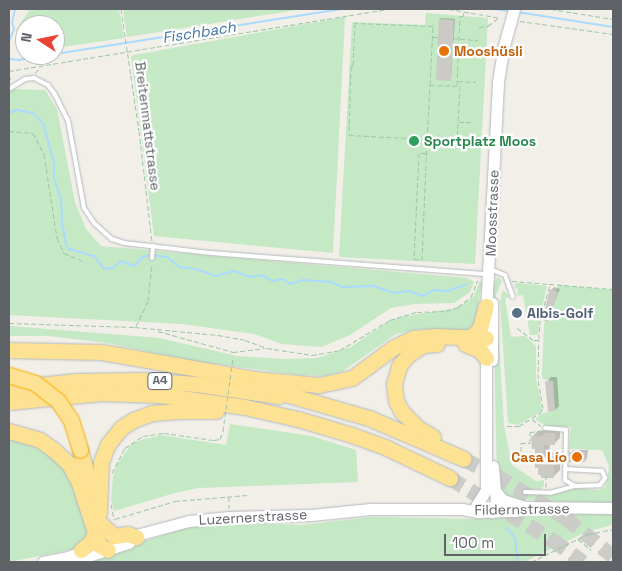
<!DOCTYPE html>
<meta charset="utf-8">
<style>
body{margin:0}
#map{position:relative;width:622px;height:571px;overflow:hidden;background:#f1efe8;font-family:"Space Grotesk",sans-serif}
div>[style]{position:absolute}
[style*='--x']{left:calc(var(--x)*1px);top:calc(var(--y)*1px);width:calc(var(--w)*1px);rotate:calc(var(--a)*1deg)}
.green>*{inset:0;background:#c5e8c5}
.shadow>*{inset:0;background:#0003}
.stream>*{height:2px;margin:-1px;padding:0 1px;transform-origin:1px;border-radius:1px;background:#aadaff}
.building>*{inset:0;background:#cccac5}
.motorway-tunnel>*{height:15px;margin-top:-7.5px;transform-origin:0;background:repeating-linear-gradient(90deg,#ccccc8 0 15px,transparent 0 23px)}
.path>*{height:1px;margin-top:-0.5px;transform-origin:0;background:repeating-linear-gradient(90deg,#9cc7a9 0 5px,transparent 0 7.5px)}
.roads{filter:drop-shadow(0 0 1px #b5b8bc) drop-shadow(0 0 1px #b5b8bc)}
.service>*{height:4px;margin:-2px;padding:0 2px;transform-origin:2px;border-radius:2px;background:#fff}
.secondary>*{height:11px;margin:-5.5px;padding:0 5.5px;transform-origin:5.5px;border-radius:5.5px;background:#fff}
.motorway>*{height:15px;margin:-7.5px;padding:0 7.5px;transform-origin:7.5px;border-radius:7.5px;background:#fde293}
.path-bridge>*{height:1px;margin-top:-0.5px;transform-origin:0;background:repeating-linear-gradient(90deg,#9cc7a9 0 5px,transparent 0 7.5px)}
.bridges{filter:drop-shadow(0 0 1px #f9ab00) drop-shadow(0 0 1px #f9ab00)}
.motorway-bridge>*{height:15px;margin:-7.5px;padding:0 7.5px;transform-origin:7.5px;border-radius:7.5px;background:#fde293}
.dots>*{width:14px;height:14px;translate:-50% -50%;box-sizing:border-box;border:2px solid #fff;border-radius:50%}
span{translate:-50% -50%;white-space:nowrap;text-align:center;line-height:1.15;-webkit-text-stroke:4.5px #fff;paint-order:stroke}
.shield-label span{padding:1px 4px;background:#fff;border:1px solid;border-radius:4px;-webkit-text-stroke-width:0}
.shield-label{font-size:12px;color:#5f6368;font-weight:700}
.food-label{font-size:14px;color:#c56008;font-weight:700}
.left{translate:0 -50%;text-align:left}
.right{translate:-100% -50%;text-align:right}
.street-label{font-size:14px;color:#5f6368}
.leisure-label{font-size:14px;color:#27864d;font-weight:700}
.service-label{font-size:14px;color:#4e5e75;font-weight:700}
.water-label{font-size:15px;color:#4174aa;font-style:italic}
.frame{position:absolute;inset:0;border:10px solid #5f6368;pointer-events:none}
.north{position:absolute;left:15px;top:15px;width:50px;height:50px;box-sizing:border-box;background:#fff;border:1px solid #bfc1c3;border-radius:50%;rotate:281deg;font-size:14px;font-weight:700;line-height:20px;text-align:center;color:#5f6368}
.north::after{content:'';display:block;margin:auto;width:18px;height:22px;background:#ea4335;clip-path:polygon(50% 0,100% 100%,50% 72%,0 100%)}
.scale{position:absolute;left:444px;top:534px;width:102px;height:22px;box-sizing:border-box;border:2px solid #5f6368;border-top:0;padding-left:6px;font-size:15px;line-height:18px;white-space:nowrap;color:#5f6368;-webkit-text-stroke:4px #fff;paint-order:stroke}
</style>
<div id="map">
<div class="green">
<i style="clip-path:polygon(30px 9px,119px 9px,124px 38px,55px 48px,55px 25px,25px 25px,25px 36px,16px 30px)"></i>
<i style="clip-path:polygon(123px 9px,303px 9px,127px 37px)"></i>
<i style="clip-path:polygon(426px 13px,488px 18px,475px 264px,339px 257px,352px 22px,425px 25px)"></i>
<i style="clip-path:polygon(345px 17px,333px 253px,154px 236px,131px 57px,134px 55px)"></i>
<i style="clip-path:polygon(13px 89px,45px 90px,57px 109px,75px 202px,86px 229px,101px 246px,467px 278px,474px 282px,470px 292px,454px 303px,415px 304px,391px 308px,350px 335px,321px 347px,282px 344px,254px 334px,182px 324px,9px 315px,9px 90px)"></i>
<i style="clip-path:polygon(498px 277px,502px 281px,496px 295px,504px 425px,512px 465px,536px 481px,544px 480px,544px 486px,540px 489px,525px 489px,524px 494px,550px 495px,575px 488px,599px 490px,605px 487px,607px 482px,609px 466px,602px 450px,569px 449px,571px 427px,546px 426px,535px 419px,543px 413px,555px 411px,553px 381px,543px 379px,542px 376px,544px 324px,545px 321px,548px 321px,558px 285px,613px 290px,613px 505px,505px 498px,497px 482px,493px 283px)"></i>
<i style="clip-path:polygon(480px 281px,482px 283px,477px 312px,480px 315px,471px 329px,461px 332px,420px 329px,396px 334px,343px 371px,325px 376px,299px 375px,193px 361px,107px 343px,48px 336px,9px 336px,9px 326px,11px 326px,159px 338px,237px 356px,284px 359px,317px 358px,351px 347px,390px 320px,411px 315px,458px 308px,473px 297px)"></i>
<i style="clip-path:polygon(517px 283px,547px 286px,539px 319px,538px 335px,530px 335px,523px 295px,517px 296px,518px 289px,515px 288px,515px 284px)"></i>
<i style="clip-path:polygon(503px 290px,510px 297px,505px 298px,511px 337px,525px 336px,536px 346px,536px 379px,542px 407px,540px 412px,518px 425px,508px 423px,500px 301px)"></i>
<i style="clip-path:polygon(230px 424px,312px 436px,356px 450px,358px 482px,199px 488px,175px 493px,114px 511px,111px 500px,113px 476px,117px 464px,130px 446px,137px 441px,161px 435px,226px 445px)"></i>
<i style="clip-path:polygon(9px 436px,29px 440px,68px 470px,88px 534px,75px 549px,9px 562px)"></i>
<i style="clip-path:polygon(569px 514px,613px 514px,613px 525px,588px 531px,524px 562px,83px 562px,114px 554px,114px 551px,172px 532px,197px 525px,227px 522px,302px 525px,371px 517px,478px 519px)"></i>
</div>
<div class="shadow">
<i style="clip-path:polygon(441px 18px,455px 19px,451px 80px,440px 19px)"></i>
<i style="clip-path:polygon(554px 287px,560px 289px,547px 320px,551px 290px)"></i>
<i style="clip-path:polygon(551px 377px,557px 377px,559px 406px,555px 410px,547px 382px)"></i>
<i style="clip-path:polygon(560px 428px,560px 438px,554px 444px,550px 444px,549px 453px,560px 453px,560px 470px,554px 476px,543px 474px,532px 437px,538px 431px)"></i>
<i style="clip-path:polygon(573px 450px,588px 450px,587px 458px,585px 461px,571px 453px)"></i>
</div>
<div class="stream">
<i style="--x:493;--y:9;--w:17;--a:7"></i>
<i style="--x:517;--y:12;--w:97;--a:8.9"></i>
<i style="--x:9;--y:41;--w:13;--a:-67"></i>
<i style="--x:14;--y:29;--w:6;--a:-108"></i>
<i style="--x:12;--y:23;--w:14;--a:-78"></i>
<i style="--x:55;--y:54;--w:292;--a:-8.9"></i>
<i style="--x:9;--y:59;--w:10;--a:6"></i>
<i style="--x:19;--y:60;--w:26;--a:-11"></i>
<i style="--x:9;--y:113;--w:9;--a:-21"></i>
<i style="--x:17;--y:110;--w:16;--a:11"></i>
<i style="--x:33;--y:113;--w:14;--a:45"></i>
<i style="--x:43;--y:123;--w:41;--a:74.6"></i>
<i style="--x:54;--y:163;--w:15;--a:90"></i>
<i style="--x:54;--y:178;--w:23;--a:72"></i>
<i style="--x:61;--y:200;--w:22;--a:87"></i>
<i style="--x:62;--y:222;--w:23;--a:80"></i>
<i style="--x:66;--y:245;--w:5;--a:53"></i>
<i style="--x:69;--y:249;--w:26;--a:16"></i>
<i style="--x:94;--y:256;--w:16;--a:52"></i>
<i style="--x:104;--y:269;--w:9;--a:-6"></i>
<i style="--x:113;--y:268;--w:11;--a:-41"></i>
<i style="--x:121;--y:261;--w:14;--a:21"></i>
<i style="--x:134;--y:266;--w:13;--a:-45"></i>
<i style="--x:143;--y:257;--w:7;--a:-16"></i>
<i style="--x:150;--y:255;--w:17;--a:7"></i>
<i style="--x:167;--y:257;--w:16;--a:40"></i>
<i style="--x:179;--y:267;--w:17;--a:7"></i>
<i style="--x:196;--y:269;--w:20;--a:20"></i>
<i style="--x:215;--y:276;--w:21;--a:-14"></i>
<i style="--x:235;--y:271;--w:15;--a:23"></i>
<i style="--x:249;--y:277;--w:12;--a:-9"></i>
<i style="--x:261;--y:275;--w:13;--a:27"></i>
<i style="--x:273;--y:281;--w:10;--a:-11"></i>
<i style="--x:283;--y:279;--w:9;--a:36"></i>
<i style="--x:290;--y:284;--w:14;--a:-17"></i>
<i style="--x:303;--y:280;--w:28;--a:4"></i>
<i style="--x:331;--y:282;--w:13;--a:23"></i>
<i style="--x:343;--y:287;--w:30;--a:-2"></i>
<i style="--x:373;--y:286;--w:22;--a:18"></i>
<i style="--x:394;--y:293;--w:14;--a:-8"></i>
<i style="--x:408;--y:291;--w:16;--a:18"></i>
<i style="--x:423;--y:296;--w:13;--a:-29"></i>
<i style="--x:434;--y:290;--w:14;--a:4"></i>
<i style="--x:448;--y:291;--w:20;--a:-20"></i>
<i style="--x:507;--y:528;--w:13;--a:51"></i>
<i style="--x:515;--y:538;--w:24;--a:83"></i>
</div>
<div class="building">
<i style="clip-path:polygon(439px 19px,454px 20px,451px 81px,436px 80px)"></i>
<i style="clip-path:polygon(550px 289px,558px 292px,548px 322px,542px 320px)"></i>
<i style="clip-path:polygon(545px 381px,553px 381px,555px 411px,548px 412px)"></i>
<i style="clip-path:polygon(546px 433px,555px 433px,555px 445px,544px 445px,544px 459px,554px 459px,554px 478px,541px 478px,541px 475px,538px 475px,538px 468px,535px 468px,535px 449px,532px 449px,531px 436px,543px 436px)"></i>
<i style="clip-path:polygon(569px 452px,585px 452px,585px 462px,569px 462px)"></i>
</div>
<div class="motorway-tunnel">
<i style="--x:464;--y:459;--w:36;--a:27"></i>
<i style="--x:496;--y:475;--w:82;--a:31.6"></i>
<i style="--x:566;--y:518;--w:60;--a:39"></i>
<i style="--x:450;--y:478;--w:120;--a:31"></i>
<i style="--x:553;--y:540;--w:37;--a:36"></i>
</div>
<div class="path">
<i style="--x:121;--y:9;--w:123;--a:81.6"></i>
<i style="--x:139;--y:131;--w:111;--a:83.3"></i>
<i style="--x:449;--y:9;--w:53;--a:9.8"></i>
<i style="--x:551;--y:9;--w:63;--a:9.2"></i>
<i style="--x:520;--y:21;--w:94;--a:8"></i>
<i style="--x:479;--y:27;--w:9;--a:-6"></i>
<i style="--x:488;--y:26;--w:13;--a:-39"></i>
<i style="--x:433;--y:37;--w:5;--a:0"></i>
<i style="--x:453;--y:38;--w:25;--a:5"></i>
<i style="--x:9;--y:71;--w:384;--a:-9.3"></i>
<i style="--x:35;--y:73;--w:8;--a:-45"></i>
<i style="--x:9;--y:75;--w:6;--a:72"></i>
<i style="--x:458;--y:81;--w:18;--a:3"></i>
<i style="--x:430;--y:85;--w:59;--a:-87.1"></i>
<i style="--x:433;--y:26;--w:78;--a:-177.8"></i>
<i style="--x:355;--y:23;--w:43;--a:92.7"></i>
<i style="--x:353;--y:66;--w:2;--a:180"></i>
<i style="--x:351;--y:66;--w:69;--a:91.7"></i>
<i style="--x:349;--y:135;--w:78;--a:2.9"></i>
<i style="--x:427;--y:139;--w:54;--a:-86.8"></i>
<i style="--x:430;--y:85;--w:30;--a:2"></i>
<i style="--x:460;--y:86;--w:55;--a:93.1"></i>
<i style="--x:457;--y:85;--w:69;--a:-87.5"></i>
<i style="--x:460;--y:16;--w:3;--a:0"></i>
<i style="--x:463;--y:16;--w:4;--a:-76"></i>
<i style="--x:459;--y:122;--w:15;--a:0"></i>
<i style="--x:9;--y:131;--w:24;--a:5"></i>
<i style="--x:33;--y:133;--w:24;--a:62"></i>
<i style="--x:44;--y:154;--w:85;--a:81.2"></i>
<i style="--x:57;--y:238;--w:17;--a:65"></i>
<i style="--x:64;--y:253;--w:23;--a:23"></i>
<i style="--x:426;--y:153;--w:7;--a:180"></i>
<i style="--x:419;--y:153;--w:106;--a:92.7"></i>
<i style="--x:414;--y:259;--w:8;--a:7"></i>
<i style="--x:422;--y:260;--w:121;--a:-87.6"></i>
<i style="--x:427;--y:139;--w:46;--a:3.7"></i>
<i style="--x:512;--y:281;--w:101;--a:4.5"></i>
<i style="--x:9;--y:323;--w:126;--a:1.8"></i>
<i style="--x:135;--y:327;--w:83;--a:5.5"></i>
<i style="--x:218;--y:335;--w:27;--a:10"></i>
<i style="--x:245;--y:340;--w:23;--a:20"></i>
<i style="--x:267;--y:348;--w:46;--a:8.8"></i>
<i style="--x:312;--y:355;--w:28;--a:-10"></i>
<i style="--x:340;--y:350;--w:58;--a:-31"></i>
<i style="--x:390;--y:320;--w:28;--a:-17"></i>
<i style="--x:417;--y:312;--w:29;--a:-2"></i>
<i style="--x:446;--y:311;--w:13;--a:-18"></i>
<i style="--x:458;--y:307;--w:16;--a:-38"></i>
<i style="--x:471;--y:297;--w:18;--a:-68"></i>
<i style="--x:136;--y:326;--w:28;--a:-64"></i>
<i style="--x:148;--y:301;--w:37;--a:-84"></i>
<i style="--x:158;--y:331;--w:78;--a:15.6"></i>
<i style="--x:233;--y:352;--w:32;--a:-7"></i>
<i style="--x:539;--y:339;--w:19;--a:-87"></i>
<i style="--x:540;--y:320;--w:36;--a:-74"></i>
<i style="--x:532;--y:419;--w:11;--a:38"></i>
<i style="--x:507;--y:426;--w:12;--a:0"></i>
<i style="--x:519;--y:426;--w:25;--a:-32"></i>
<i style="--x:540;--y:413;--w:6;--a:-59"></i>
<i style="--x:543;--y:408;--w:29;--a:-100"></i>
<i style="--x:538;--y:379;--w:39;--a:-89"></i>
<i style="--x:539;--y:340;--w:6;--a:180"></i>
<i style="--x:533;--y:340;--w:20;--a:-143"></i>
<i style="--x:521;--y:452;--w:9;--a:-90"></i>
<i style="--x:521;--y:443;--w:9;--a:0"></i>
<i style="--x:530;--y:443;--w:11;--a:-90"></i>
<i style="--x:530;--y:432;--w:11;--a:-5"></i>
<i style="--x:112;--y:473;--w:28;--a:-63"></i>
<i style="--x:125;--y:448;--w:22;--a:-34"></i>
<i style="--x:143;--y:436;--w:21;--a:-8"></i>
<i style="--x:164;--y:433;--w:50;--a:8"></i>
<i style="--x:214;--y:440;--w:6;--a:-9"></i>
<i style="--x:220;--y:439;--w:9;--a:-69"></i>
<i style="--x:546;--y:487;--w:12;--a:-90"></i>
<i style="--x:229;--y:497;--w:11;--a:90"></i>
<i style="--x:111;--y:504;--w:16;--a:79"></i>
<i style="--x:115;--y:519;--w:63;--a:-16.7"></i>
<i style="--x:175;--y:501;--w:73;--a:-4.7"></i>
<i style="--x:578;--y:539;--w:17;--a:40"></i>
<i style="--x:531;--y:562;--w:64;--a:-26.2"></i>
<i style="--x:588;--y:534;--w:25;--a:-11"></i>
</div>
<div class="roads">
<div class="service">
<i style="--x:9;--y:89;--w:19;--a:-32"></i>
<i style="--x:25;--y:79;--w:9;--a:-6"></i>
<i style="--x:34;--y:78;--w:16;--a:27"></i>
<i style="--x:48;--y:85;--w:10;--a:53"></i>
<i style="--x:54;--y:93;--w:30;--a:63"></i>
<i style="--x:68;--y:120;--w:89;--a:79.7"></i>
<i style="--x:84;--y:208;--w:18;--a:56"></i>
<i style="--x:94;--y:223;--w:24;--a:42"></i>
<i style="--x:112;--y:239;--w:13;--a:18"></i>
<i style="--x:124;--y:243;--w:88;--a:6.6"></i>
<i style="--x:211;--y:253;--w:277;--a:4.4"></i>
<i style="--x:152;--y:258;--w:12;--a:-85"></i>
<i style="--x:490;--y:269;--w:16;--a:22"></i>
<i style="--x:505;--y:275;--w:23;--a:70"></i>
<i style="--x:545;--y:428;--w:21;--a:5"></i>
<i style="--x:566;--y:430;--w:50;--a:91.1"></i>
<i style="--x:565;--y:480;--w:12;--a:31"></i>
<i style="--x:525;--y:492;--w:25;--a:2"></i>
<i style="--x:550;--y:493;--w:26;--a:-16"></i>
<i style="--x:575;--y:486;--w:25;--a:-2"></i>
<i style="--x:600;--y:485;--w:9;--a:-54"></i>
<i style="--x:605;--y:478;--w:8;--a:-113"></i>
<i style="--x:602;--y:471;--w:37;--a:-177"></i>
</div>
<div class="secondary">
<i style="--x:492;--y:303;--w:57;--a:90"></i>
<i style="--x:486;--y:312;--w:230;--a:-87"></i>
<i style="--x:498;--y:82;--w:33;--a:-81"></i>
<i style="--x:503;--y:49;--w:41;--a:-74.6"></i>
<i style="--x:496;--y:492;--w:11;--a:49"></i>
<i style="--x:503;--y:500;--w:22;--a:18"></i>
<i style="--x:476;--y:506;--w:19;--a:-58"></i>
<i style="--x:486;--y:490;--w:139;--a:-90"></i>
<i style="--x:492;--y:512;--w:12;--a:-70"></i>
<i style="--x:496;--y:501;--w:35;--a:-95"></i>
<i style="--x:129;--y:537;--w:62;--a:-14.9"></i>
<i style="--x:189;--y:521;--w:40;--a:-5.7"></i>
<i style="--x:229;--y:517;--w:82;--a:-1.4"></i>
<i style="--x:311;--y:515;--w:60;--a:-5.7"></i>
<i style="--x:371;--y:509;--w:91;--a:0"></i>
<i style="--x:462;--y:509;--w:15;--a:11"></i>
<i style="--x:477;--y:512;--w:38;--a:-2"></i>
<i style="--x:515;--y:511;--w:10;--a:-24"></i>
<i style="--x:524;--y:507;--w:89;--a:0.6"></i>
<i style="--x:68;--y:557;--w:21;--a:-23"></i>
<i style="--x:43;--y:562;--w:25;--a:-11"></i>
<i style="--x:68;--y:557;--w:20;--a:-3"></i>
<i style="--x:88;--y:556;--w:42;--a:-18"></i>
<i style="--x:128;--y:543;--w:10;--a:-37"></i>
</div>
<div class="motorway">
<i style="--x:472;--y:336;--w:11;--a:-45"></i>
<i style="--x:480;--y:328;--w:23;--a:-75"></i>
<i style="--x:465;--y:344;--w:16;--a:22"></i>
<i style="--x:480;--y:350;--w:10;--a:53"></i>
<i style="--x:9;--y:350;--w:93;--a:1.2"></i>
<i style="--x:102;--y:352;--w:155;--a:10"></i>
<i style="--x:255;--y:379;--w:64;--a:5.4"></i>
<i style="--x:319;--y:385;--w:34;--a:-12"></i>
<i style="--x:352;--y:378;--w:52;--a:-36.4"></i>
<i style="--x:394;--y:347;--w:21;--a:-25"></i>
<i style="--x:413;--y:338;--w:21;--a:-5"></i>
<i style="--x:434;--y:336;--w:52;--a:2.2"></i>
<i style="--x:9;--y:388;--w:68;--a:-5.9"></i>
<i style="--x:77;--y:381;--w:65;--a:-0.9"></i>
<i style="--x:142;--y:380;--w:54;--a:4.2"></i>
<i style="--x:196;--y:384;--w:84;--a:8.2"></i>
<i style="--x:268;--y:389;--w:105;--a:16"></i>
<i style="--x:369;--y:418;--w:103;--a:23.3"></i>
<i style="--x:9;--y:402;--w:93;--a:-5.5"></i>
<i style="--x:102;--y:393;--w:58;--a:2"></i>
<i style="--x:160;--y:395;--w:86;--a:8"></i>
<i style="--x:245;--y:407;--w:54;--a:12.8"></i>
<i style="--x:298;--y:419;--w:56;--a:16.5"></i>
<i style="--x:352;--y:435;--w:37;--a:20"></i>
<i style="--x:387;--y:448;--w:70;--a:25.5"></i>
<i style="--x:9;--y:431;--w:32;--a:16"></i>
<i style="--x:40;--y:440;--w:19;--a:36"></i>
<i style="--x:55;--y:451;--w:19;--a:43"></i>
<i style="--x:69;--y:464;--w:21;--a:62"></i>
<i style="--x:79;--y:483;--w:65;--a:72.1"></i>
<i style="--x:99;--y:545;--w:10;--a:29"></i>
<i style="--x:433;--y:437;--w:17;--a:-149"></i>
<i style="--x:418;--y:428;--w:23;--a:-135"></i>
<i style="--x:402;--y:412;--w:13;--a:-119"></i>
<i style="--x:396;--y:401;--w:17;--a:-97"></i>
<i style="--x:394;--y:384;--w:19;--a:-74"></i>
<i style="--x:399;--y:366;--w:14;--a:-51"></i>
<i style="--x:408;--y:355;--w:18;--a:-34"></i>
<i style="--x:423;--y:345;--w:14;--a:-4"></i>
<i style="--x:80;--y:450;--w:43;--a:73.7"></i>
<i style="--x:99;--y:513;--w:51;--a:-87.8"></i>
<i style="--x:101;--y:462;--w:19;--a:-69"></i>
<i style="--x:108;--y:444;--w:21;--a:-51"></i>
<i style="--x:121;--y:428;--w:14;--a:-34"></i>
<i style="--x:133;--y:420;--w:20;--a:-20"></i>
<i style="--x:152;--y:413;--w:32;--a:-4"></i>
<i style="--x:184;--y:411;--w:32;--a:0"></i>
<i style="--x:101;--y:524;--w:18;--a:43"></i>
<i style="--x:114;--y:536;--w:14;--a:-8"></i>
<i style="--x:128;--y:534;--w:9;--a:21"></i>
<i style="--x:81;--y:550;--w:13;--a:-39"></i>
<i style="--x:91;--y:542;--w:8;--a:-67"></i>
</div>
</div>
<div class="path-bridge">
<i style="--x:223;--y:431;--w:75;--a:-82.3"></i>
</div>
<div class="bridges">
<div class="motorway-bridge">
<i style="--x:9;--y:375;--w:27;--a:17"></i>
<i style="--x:35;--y:383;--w:29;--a:38"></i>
<i style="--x:58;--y:401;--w:23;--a:56"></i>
<i style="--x:71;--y:420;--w:31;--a:73"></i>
</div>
</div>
<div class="dots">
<i style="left:444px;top:51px;background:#e8710a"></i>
<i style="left:414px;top:141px;background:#2e9e5b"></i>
<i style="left:517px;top:313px;background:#5c6f8a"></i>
<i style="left:577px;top:457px;background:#e8710a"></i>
</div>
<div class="shield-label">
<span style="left:160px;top:381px">A4</span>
</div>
<div class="food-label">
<span class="left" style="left:454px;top:51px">Mooshüsli</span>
<span class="right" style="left:567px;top:457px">Casa Lío</span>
</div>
<div class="street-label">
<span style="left:148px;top:126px;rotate:83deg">Breitenmattstrasse</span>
<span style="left:492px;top:213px;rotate:-88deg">Moosstrasse</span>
<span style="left:522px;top:509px;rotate:-1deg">Fildernstrasse</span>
<span style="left:253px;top:517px;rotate:-3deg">Luzernerstrasse</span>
</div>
<div class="leisure-label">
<span class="left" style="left:424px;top:141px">Sportplatz Moos</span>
</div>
<div class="service-label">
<span class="left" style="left:527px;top:313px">Albis-Golf</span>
</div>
<div class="water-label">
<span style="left:199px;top:32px;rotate:-9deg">Fischbach</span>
</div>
<div class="frame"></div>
<div class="north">N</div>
<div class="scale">100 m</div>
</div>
